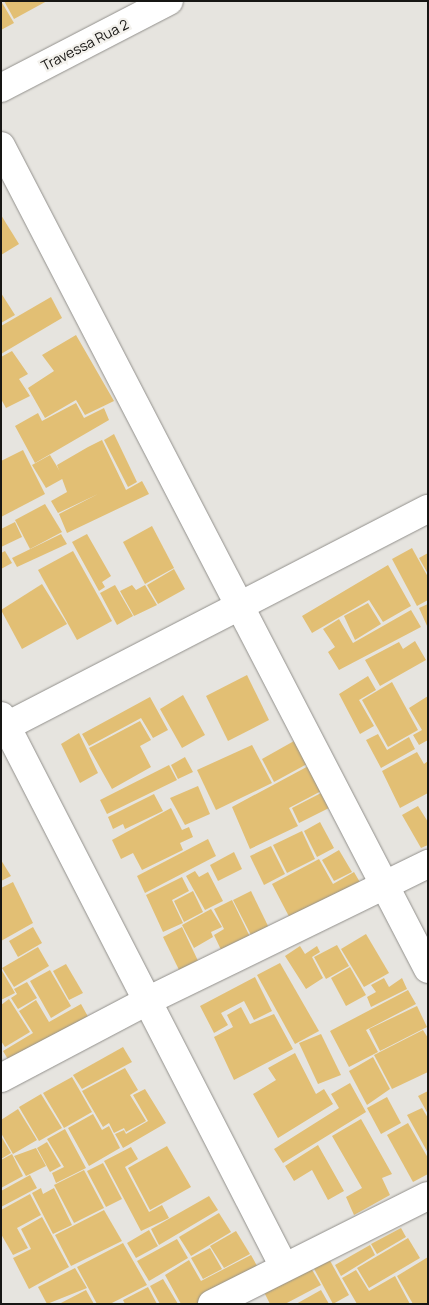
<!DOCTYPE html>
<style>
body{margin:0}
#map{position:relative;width:429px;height:1305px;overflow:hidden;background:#e6e4df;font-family:Manrope,sans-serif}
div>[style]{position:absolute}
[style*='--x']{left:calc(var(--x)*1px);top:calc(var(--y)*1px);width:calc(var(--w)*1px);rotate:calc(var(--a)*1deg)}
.building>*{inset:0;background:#e2bf74}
.roads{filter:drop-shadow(0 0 1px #92908c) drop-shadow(0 0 1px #92908c)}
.minor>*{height:28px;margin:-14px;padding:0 14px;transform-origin:14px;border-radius:14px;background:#fff}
span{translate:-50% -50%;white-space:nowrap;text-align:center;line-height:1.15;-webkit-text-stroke:4.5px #f3f1ec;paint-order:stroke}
.street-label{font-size:14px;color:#171614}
.frame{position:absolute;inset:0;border:2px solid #171614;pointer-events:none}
</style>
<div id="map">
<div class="building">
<i style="clip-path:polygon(1px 1px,14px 23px,1px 30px)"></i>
<i style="clip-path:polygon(4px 1px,47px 1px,14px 19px)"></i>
<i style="clip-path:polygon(1px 215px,19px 244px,1px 255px)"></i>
<i style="clip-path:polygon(1px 293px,15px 315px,1px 323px)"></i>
<i style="clip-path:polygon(51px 297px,62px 318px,1px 354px,1px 326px)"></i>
<i style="clip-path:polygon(76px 335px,114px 401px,85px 415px,76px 400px,45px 418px,28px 388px,54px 371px,42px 355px)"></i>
<i style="clip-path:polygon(12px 351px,28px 374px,19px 379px,30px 396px,6px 408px,1px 399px,1px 357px)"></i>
<i style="clip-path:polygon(76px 403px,84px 418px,104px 408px,109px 420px,35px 463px,15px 426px,38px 413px,42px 421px)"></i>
<i style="clip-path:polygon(114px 434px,137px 482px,128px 487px,104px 440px)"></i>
<i style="clip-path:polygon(102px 440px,126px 490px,142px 481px,149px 494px,67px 533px,59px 514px,98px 494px,58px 513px,51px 501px,67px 492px,57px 465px,88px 447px,105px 477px,88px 447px)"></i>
<i style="clip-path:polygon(23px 450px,45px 494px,1px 517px,1px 461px)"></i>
<i style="clip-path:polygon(50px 455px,64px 478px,46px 488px,32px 465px)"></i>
<i style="clip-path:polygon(45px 504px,62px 532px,30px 549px,15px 520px)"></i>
<i style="clip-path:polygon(15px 522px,22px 537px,1px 547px,1px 529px)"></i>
<i style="clip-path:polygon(152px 526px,174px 568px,145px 584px,123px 542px)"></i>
<i style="clip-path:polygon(61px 534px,67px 544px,17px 567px,12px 558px)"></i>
<i style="clip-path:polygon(87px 534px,111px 576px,102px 582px,105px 587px,99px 591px,72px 542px)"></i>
<i style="clip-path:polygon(412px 548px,428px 577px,428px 600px,417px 606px,392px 559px)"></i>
<i style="clip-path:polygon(5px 551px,12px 563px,1px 569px,1px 553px)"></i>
<i style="clip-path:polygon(73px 551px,112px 621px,77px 640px,38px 570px)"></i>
<i style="clip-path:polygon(428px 553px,428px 574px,419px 558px)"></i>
<i style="clip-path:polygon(388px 565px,411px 606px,383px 622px,369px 600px,312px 633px,302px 616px)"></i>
<i style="clip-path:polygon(174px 569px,185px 589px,158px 604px,147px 585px)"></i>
<i style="clip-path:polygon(42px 584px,67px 624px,22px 649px,1px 610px)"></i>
<i style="clip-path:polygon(115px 585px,133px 616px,117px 625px,100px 593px)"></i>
<i style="clip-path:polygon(132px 585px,136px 590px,145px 585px,157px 605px,134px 616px,120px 591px)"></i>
<i style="clip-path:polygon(368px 603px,381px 624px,355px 640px,344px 616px)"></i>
<i style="clip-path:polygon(428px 604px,428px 628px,419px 608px)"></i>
<i style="clip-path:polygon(411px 610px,421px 627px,339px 670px,328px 652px,335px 647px,323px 629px,339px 619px,353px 643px)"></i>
<i style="clip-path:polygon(415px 641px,426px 660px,380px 686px,365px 660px,399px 642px,403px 649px)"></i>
<i style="clip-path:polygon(247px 675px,269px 720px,228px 741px,206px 696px)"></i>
<i style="clip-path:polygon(368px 676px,376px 690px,359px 700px,374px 726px,360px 734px,339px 694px)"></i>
<i style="clip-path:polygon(392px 682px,418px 730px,388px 747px,362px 700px)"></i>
<i style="clip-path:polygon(183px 695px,205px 735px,182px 748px,160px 709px)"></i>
<i style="clip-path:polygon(428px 696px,428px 740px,419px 745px,413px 735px,422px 730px,409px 708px)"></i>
<i style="clip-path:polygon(150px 697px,168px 730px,153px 738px,141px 718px,89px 746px,82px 734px)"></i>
<i style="clip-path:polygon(140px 721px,151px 740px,140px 746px,151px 767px,112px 789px,89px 748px)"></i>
<i style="clip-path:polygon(79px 733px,98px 773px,80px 783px,61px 744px)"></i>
<i style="clip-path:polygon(378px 734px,387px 750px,409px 737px,415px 749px,381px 768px,366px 740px)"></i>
<i style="clip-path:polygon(294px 741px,307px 764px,274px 782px,262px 759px)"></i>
<i style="clip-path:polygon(252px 745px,272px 783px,216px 810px,197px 770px)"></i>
<i style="clip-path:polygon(417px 752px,424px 764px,428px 761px,428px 793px,400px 808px,382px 771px)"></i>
<i style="clip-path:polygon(185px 757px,193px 772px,178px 779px,171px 765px)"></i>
<i style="clip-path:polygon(314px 763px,327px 788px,289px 808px,298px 826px,250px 849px,232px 807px)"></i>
<i style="clip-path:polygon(169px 765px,177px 780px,107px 814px,100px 800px)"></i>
<i style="clip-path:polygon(198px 786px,210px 814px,185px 825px,170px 798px)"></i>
<i style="clip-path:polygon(323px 792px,331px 807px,299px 823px,292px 808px)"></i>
<i style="clip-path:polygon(154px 794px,163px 811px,125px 829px,123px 824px,113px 829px,108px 817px)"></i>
<i style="clip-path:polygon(418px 806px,428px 822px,428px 845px,421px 848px,402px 815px)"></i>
<i style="clip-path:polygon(171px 808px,182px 830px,189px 827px,193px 837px,180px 843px,183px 850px,142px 870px,133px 853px,121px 859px,112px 840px)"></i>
<i style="clip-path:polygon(320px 822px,334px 848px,317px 857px,304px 831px)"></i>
<i style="clip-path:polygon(302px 831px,315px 859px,287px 873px,273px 845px)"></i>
<i style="clip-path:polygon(208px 839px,216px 856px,145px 893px,137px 876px)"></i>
<i style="clip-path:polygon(271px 846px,285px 874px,264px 885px,250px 856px)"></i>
<i style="clip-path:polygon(339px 850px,352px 872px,334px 881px,322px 860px)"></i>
<i style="clip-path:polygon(234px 852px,242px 869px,218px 881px,210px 865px)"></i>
<i style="clip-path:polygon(319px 859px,333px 884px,354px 872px,365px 891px,294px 926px,272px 884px)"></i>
<i style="clip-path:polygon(1px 860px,11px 876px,1px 881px)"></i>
<i style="clip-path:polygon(195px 871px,199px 877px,208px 872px,223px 901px,205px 910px,186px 876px)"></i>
<i style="clip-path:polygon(182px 877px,189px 891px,172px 900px,183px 923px,163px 932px,146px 895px)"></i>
<i style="clip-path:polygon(13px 882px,33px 923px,1px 941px,1px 888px)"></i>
<i style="clip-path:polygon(193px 891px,203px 912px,184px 922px,174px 901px)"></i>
<i style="clip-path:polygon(251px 891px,270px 930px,253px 939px,233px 900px)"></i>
<i style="clip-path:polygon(232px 900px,251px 939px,223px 954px,214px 935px,224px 929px,214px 909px)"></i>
<i style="clip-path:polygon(211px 909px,222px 927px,211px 932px,213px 937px,194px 948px,182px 925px)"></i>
<i style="clip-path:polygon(33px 927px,42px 943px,18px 957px,9px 941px)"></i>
<i style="clip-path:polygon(182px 927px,200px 965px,181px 974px,163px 937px)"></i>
<i style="clip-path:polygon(366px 934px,389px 973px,364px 987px,341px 949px)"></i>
<i style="clip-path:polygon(337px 945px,349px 966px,326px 979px,314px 957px)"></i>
<i style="clip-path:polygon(300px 946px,305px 954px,317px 946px,320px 952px,312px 957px,323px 978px,306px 989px,285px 956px)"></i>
<i style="clip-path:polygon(38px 947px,49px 966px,14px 987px,2px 968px)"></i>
<i style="clip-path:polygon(280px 963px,319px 1031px,295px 1044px,257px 975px)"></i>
<i style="clip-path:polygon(66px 964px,83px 993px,69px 1000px,53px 971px)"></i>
<i style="clip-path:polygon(350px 967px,366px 995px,346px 1006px,331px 978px)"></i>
<i style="clip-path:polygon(1px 969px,15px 993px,1px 1000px)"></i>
<i style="clip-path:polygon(50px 970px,71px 1006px,51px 1018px,30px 981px)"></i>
<i style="clip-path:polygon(255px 977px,272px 1011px,254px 1020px,244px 1001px,221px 1013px,228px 1025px,214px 1033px,200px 1006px)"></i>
<i style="clip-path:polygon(384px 978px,389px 987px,402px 978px,407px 989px,371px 1007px,367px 997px,376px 992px,371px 985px)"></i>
<i style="clip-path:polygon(27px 982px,37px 998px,18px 1009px,11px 998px,17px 994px,14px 989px)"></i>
<i style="clip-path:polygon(408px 990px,416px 1004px,366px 1030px,378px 1052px,349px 1067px,330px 1031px)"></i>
<i style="clip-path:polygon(9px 999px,30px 1032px,5px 1047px,1px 1041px,1px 1005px)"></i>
<i style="clip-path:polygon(36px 1000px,49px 1022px,81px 1004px,91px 1022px,12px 1066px,3px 1051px,33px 1033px,19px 1011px)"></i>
<i style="clip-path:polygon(417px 1006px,427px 1027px,380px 1051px,369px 1029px)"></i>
<i style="clip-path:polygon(241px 1007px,250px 1024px,274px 1014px,293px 1049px,234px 1080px,214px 1037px,233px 1027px,227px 1015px)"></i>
<i style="clip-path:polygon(423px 1030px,428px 1038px,428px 1072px,392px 1089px,374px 1055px)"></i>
<i style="clip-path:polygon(321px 1034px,341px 1075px,318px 1084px,299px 1043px)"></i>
<i style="clip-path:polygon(123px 1047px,132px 1062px,82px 1089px,73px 1075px)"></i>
<i style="clip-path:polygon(295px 1053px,316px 1094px,324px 1089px,333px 1104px,278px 1138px,253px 1094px,276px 1080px,268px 1068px)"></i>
<i style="clip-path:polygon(373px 1057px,390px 1089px,367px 1105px,349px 1071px)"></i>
<i style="clip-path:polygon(125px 1068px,138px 1090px,130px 1095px,146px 1121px,126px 1132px,124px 1128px,114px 1133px,109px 1123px,103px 1127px,82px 1091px)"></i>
<i style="clip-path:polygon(72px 1077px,92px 1112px,64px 1128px,43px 1093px)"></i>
<i style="clip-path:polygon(350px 1083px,366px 1112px,283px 1163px,274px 1149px,339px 1108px,331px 1094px)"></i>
<i style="clip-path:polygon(145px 1089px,166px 1123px,123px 1148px,115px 1134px,124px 1130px,126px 1134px,148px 1121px,133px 1095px)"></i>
<i style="clip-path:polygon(428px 1091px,428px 1114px,418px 1096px)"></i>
<i style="clip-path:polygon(41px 1094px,62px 1128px,39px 1141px,19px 1107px)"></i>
<i style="clip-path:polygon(387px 1097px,401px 1123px,381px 1134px,367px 1108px)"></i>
<i style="clip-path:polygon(422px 1108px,428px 1118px,428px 1153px,407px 1115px)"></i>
<i style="clip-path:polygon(18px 1109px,37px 1140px,13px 1154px,1px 1133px,1px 1120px)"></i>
<i style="clip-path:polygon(93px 1114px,102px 1130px,109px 1126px,120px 1148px,89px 1166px,68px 1128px)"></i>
<i style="clip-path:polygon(361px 1119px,392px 1174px,382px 1178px,390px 1195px,354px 1215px,346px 1197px,362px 1188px,332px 1136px)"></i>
<i style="clip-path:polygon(408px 1123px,428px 1158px,428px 1174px,413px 1182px,387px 1135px)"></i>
<i style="clip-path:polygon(65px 1129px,86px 1168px,56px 1183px,52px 1173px,64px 1167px,47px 1139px)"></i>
<i style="clip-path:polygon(1px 1136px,11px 1153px,1px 1159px)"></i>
<i style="clip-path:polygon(47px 1142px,61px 1166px,50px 1172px,37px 1148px)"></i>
<i style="clip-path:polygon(318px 1145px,344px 1191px,328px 1200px,312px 1170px,294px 1181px,285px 1166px)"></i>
<i style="clip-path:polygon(167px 1146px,191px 1187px,150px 1210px,128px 1168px)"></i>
<i style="clip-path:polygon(131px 1147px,138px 1159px,125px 1167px,149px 1212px,162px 1205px,169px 1218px,141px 1231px,104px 1161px)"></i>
<i style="clip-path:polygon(36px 1148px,46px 1166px,26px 1176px,14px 1156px)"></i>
<i style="clip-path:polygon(12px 1154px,23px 1176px,1px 1188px,1px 1160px)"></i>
<i style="clip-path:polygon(103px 1163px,122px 1199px,106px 1207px,87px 1171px)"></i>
<i style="clip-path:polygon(84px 1170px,104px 1208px,74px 1223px,54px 1185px)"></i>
<i style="clip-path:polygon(30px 1175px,37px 1188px,1px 1207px,1px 1191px)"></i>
<i style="clip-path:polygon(41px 1188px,43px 1194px,54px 1188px,72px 1225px,53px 1234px,32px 1193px)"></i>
<i style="clip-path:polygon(30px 1194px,41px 1215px,17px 1228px,28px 1248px,13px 1255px,1px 1234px,1px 1210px)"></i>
<i style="clip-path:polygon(209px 1196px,218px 1210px,159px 1245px,151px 1229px)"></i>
<i style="clip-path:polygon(104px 1210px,122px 1241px,71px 1266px,55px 1235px)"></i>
<i style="clip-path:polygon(219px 1213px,231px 1232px,191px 1256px,179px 1237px)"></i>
<i style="clip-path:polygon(42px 1217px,69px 1267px,29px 1289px,13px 1258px,31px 1249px,21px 1229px)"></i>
<i style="clip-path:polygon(401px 1228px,406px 1237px,377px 1254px,371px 1244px)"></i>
<i style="clip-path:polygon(149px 1230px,158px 1246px,136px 1258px,127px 1243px)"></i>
<i style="clip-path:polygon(236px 1231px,250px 1254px,224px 1268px,210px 1246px)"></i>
<i style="clip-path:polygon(408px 1238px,420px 1258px,369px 1288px,357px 1268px)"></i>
<i style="clip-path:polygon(177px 1239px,188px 1258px,149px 1281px,137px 1261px)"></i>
<i style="clip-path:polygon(123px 1243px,147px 1285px,110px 1304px,97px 1304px,77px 1267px)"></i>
<i style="clip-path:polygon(370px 1245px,375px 1255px,341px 1276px,335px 1265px)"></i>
<i style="clip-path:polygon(210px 1248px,222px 1269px,203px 1279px,191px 1258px)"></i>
<i style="clip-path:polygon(251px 1255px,261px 1273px,202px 1304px,181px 1304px,165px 1275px,189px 1260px,201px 1281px)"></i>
<i style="clip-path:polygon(328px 1257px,349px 1295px,333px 1304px,312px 1265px)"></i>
<i style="clip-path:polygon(428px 1257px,428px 1304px,413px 1304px,397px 1276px)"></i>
<i style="clip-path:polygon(75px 1268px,87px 1288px,47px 1304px,38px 1287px)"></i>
<i style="clip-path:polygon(311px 1268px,321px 1285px,285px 1304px,270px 1304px,264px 1292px)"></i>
<i style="clip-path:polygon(356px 1270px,369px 1291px,395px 1276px,410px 1304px,357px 1304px,342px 1278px)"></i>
<i style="clip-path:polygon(163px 1279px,178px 1304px,160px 1304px,150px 1286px)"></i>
<i style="clip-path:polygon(148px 1287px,157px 1304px,125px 1304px,123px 1300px)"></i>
<i style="clip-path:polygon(86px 1290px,94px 1304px,59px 1304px)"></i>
<i style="clip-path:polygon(321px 1290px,329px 1304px,296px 1304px)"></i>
</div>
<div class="roads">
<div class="minor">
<i style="--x:1;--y:88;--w:189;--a:-27.4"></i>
<i style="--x:1;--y:146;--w:927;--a:62.58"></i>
<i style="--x:1;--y:716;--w:619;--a:62.81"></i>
<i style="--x:1;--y:729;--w:480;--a:-27.3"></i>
<i style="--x:1;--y:1078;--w:165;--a:-27.8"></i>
<i style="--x:147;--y:1001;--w:313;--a:-26"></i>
<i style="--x:212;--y:1304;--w:241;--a:-26.6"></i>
</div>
</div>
<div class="street-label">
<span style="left:85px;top:45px;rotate:-27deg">Travessa Rua 2</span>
</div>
<div class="frame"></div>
</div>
